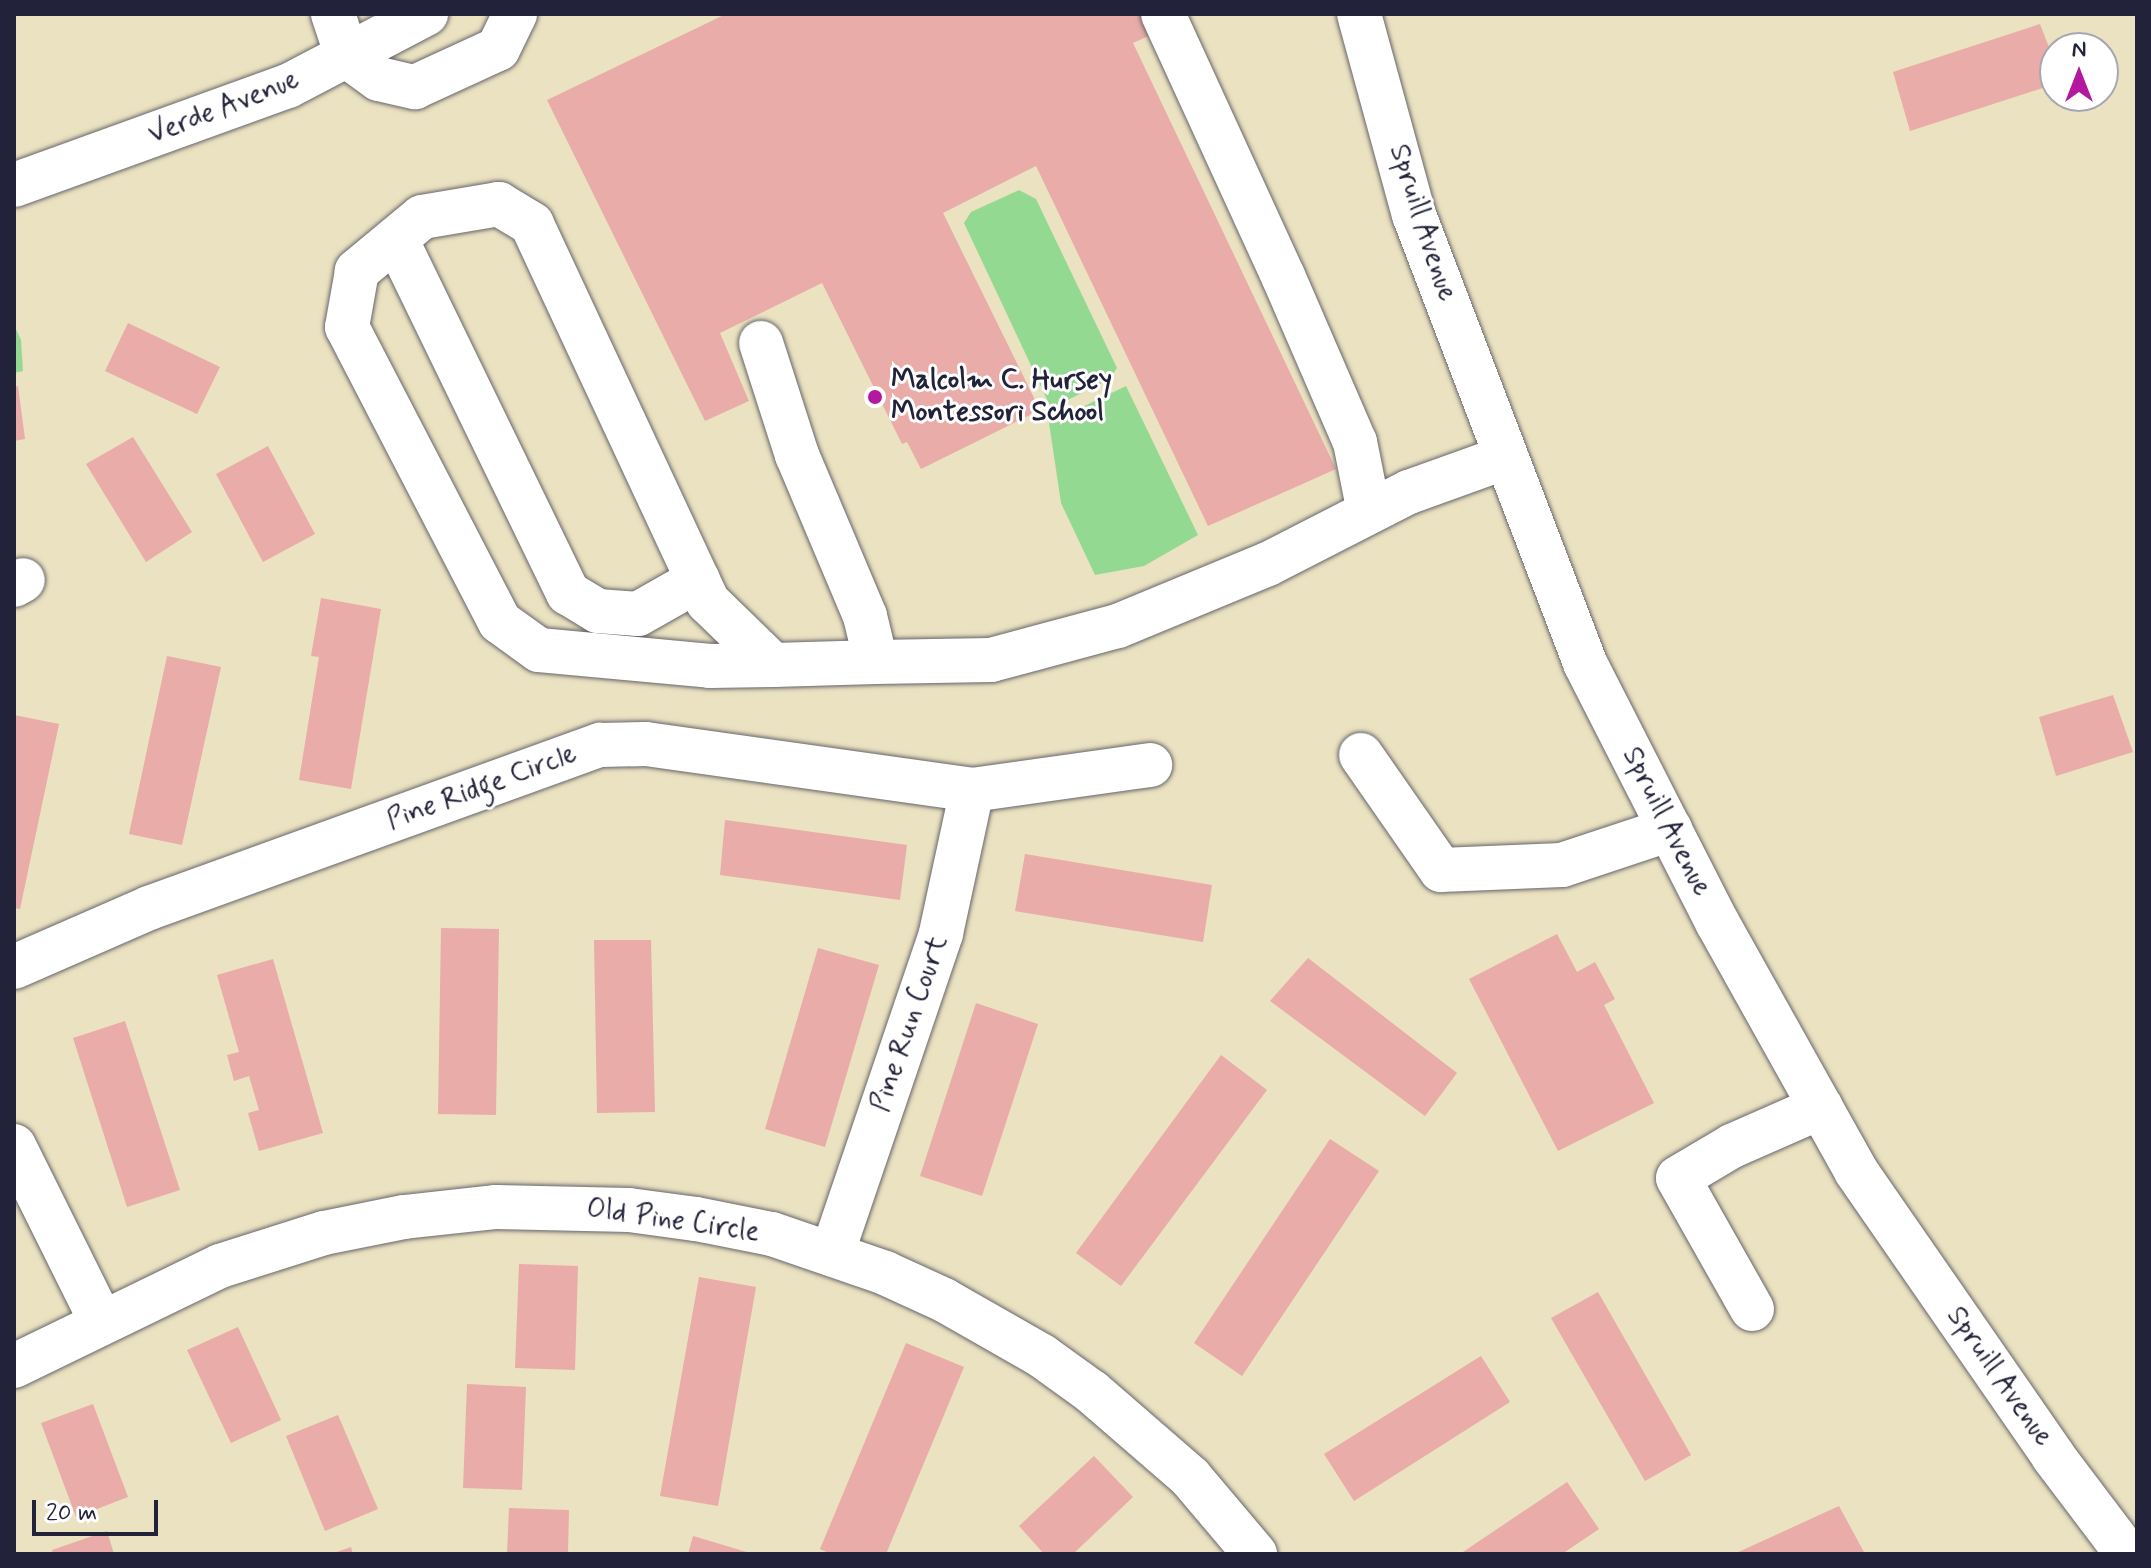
<!DOCTYPE html>
<style>
body{margin:0}
#map{position:relative;width:2151px;height:1568px;overflow:hidden;background:#eae2c1;font-family:Mynerve,sans-serif}
div>[style]{position:absolute}
[style*='--x']{left:calc(var(--x)*1px);top:calc(var(--y)*1px);width:calc(var(--w)*1px);rotate:calc(var(--a)*1deg)}
.green>*{inset:0;background:#94d992}
.building>*{inset:0;background:#e9aca8}
.roads{filter:drop-shadow(0 0 2px #68656a) drop-shadow(0 0 2px #68656a)}
.minor>*{height:44px;margin:-22px;padding:0 22px;transform-origin:22px;border-radius:22px;background:#fff}
.dots>*{width:22px;height:22px;translate:-50% -50%;box-sizing:border-box;border:4px solid #fff;border-radius:50%}
span{translate:-50% -50%;white-space:nowrap;text-align:center;line-height:1.15;-webkit-text-stroke:6px #fff;paint-order:stroke}
.street-label{font-size:28px;color:#22223b}
.poi-label{font-size:28px;color:#22223b;font-weight:700}
.left{translate:0 -50%;text-align:left}
.frame{position:absolute;inset:0;border:16px solid #22223b;pointer-events:none}
.north{position:absolute;left:2039px;top:32px;width:80px;height:80px;box-sizing:border-box;background:#fff;border:2px solid #a7a7b1;border-radius:50%;rotate:0deg;font-size:22px;font-weight:700;line-height:32px;text-align:center;color:#22223b}
.north::after{content:'';display:block;margin:auto;width:28px;height:36px;background:#b5179e;clip-path:polygon(50% 0,100% 100%,50% 72%,0 100%)}
.scale{position:absolute;left:32px;top:1500px;width:126px;height:36px;box-sizing:border-box;border:4px solid #22223b;border-top:0;padding-left:10px;font-size:24px;line-height:28px;white-space:nowrap;color:#22223b;-webkit-text-stroke:6px #fff;paint-order:stroke}
</style>
<div id="map">
<div class="green">
<i style="clip-path:polygon(1019px 190px,1036px 199px,1117px 368px,1109px 380px,1051px 408px,964px 223px,971px 212px)"></i>
<i style="clip-path:polygon(14px 325px,21px 340px,23px 371px,14px 373px)"></i>
<i style="clip-path:polygon(1126px 386px,1198px 535px,1144px 566px,1095px 575px,1061px 503px,1049px 423px)"></i>
</div>
<div class="building">
<i style="clip-path:polygon(726px 14px,1144px 14px,1153px 34px,1133px 43px,1336px 469px,1208px 526px,1036px 166px,943px 213px,1040px 410px,921px 469px,907px 442px,902px 444px,822px 283px,720px 333px,749px 401px,705px 421px,547px 100px)"></i>
<i style="clip-path:polygon(2040px 24px,2055px 63px,2055px 84px,1910px 131px,1893px 72px)"></i>
<i style="clip-path:polygon(128px 323px,220px 367px,197px 414px,105px 371px)"></i>
<i style="clip-path:polygon(18px 386px,25px 439px,14px 441px,14px 387px)"></i>
<i style="clip-path:polygon(133px 437px,192px 532px,146px 562px,86px 464px)"></i>
<i style="clip-path:polygon(268px 446px,315px 534px,263px 562px,216px 474px)"></i>
<i style="clip-path:polygon(321px 598px,381px 609px,351px 789px,299px 780px,319px 657px,311px 656px)"></i>
<i style="clip-path:polygon(167px 656px,221px 667px,182px 845px,129px 834px)"></i>
<i style="clip-path:polygon(2113px 695px,2133px 752px,2056px 776px,2039px 717px)"></i>
<i style="clip-path:polygon(14px 715px,59px 724px,20px 909px,14px 908px)"></i>
<i style="clip-path:polygon(725px 820px,907px 845px,900px 900px,720px 875px)"></i>
<i style="clip-path:polygon(1025px 854px,1212px 885px,1203px 942px,1015px 911px)"></i>
<i style="clip-path:polygon(441px 928px,499px 929px,496px 1115px,438px 1114px)"></i>
<i style="clip-path:polygon(1557px 934px,1577px 972px,1595px 962px,1615px 999px,1604px 1005px,1654px 1103px,1558px 1151px,1469px 979px)"></i>
<i style="clip-path:polygon(594px 940px,651px 940px,655px 1112px,597px 1113px)"></i>
<i style="clip-path:polygon(818px 948px,879px 965px,825px 1147px,765px 1129px)"></i>
<i style="clip-path:polygon(1308px 958px,1457px 1073px,1425px 1116px,1270px 1001px)"></i>
<i style="clip-path:polygon(273px 959px,323px 1133px,259px 1151px,248px 1113px,259px 1110px,249px 1076px,234px 1081px,227px 1055px,239px 1052px,217px 975px)"></i>
<i style="clip-path:polygon(976px 1003px,1038px 1024px,982px 1196px,920px 1176px)"></i>
<i style="clip-path:polygon(125px 1021px,180px 1190px,127px 1207px,73px 1038px)"></i>
<i style="clip-path:polygon(1221px 1055px,1267px 1090px,1121px 1286px,1076px 1253px)"></i>
<i style="clip-path:polygon(1330px 1139px,1379px 1171px,1242px 1376px,1194px 1343px)"></i>
<i style="clip-path:polygon(519px 1264px,578px 1266px,575px 1370px,515px 1368px)"></i>
<i style="clip-path:polygon(699px 1277px,756px 1287px,718px 1506px,660px 1496px)"></i>
<i style="clip-path:polygon(1598px 1292px,1691px 1455px,1645px 1481px,1551px 1318px)"></i>
<i style="clip-path:polygon(238px 1327px,281px 1420px,231px 1443px,187px 1350px)"></i>
<i style="clip-path:polygon(906px 1343px,964px 1367px,886px 1554px,831px 1554px,820px 1549px)"></i>
<i style="clip-path:polygon(1481px 1356px,1510px 1402px,1354px 1501px,1324px 1454px)"></i>
<i style="clip-path:polygon(467px 1384px,526px 1387px,522px 1490px,463px 1488px)"></i>
<i style="clip-path:polygon(93px 1404px,128px 1497px,76px 1517px,41px 1423px)"></i>
<i style="clip-path:polygon(338px 1415px,378px 1509px,325px 1531px,286px 1436px)"></i>
<i style="clip-path:polygon(1094px 1456px,1133px 1497px,1073px 1554px,1044px 1554px,1019px 1526px)"></i>
<i style="clip-path:polygon(1567px 1482px,1599px 1529px,1562px 1554px,1460px 1554px)"></i>
<i style="clip-path:polygon(1839px 1506px,1865px 1554px,1734px 1554px)"></i>
<i style="clip-path:polygon(509px 1508px,569px 1510px,568px 1554px,507px 1554px)"></i>
<i style="clip-path:polygon(107px 1531px,114px 1554px,53px 1554px,52px 1550px)"></i>
<i style="clip-path:polygon(693px 1536px,750px 1553px,750px 1554px,688px 1554px)"></i>
<i style="clip-path:polygon(351px 1547px,353px 1554px,331px 1554px)"></i>
</div>
<div class="roads">
<div class="minor">
<i style="--x:333;--y:14;--w:44;--a:71.6"></i>
<i style="--x:347;--y:56;--w:39;--a:36"></i>
<i style="--x:379;--y:79;--w:37;--a:13"></i>
<i style="--x:415;--y:87;--w:91;--a:-24.6"></i>
<i style="--x:498;--y:49;--w:39;--a:-64"></i>
<i style="--x:1163;--y:14;--w:288;--a:65.4"></i>
<i style="--x:1283;--y:276;--w:181;--a:66.6"></i>
<i style="--x:1355;--y:442;--w:71;--a:78.7"></i>
<i style="--x:1359;--y:14;--w:208;--a:74.7"></i>
<i style="--x:1414;--y:215;--w:480;--a:69.1"></i>
<i style="--x:1585;--y:663;--w:291;--a:63"></i>
<i style="--x:1717;--y:922;--w:285;--a:60.8"></i>
<i style="--x:1856;--y:1171;--w:346;--a:55.3"></i>
<i style="--x:2053;--y:1456;--w:123;--a:52.9"></i>
<i style="--x:14;--y:185;--w:291;--a:-19.9"></i>
<i style="--x:288;--y:86;--w:156;--a:-27.6"></i>
<i style="--x:396;--y:239;--w:394;--a:64.1"></i>
<i style="--x:568;--y:593;--w:35;--a:31"></i>
<i style="--x:598;--y:611;--w:40;--a:4.3"></i>
<i style="--x:638;--y:614;--w:69;--a:-29.5"></i>
<i style="--x:761;--y:343;--w:118;--a:72.2"></i>
<i style="--x:797;--y:455;--w:175;--a:67.1"></i>
<i style="--x:865;--y:616;--w:47;--a:76.6"></i>
<i style="--x:14;--y:585;--w:10;--a:-29"></i>
<i style="--x:773;--y:665;--w:91;--a:-135.9"></i>
<i style="--x:708;--y:602;--w:417;--a:-115"></i>
<i style="--x:532;--y:224;--w:39;--a:-149"></i>
<i style="--x:499;--y:204;--w:78;--a:170.4"></i>
<i style="--x:422;--y:217;--w:85;--a:140.3"></i>
<i style="--x:357;--y:271;--w:57;--a:100.1"></i>
<i style="--x:347;--y:327;--w:332;--a:62.6"></i>
<i style="--x:500;--y:622;--w:48;--a:35.7"></i>
<i style="--x:539;--y:650;--w:172;--a:5.3"></i>
<i style="--x:710;--y:666;--w:63;--a:-0.9"></i>
<i style="--x:773;--y:665;--w:103;--a:-1.7"></i>
<i style="--x:876;--y:662;--w:115;--a:-1"></i>
<i style="--x:991;--y:660;--w:131;--a:-15"></i>
<i style="--x:1118;--y:626;--w:162;--a:-22.5"></i>
<i style="--x:1268;--y:564;--w:158;--a:-27.1"></i>
<i style="--x:1409;--y:492;--w:103;--a:-19.8"></i>
<i style="--x:1361;--y:755;--w:140;--a:55.2"></i>
<i style="--x:1441;--y:870;--w:121;--a:-2.4"></i>
<i style="--x:1562;--y:865;--w:114;--a:-18.4"></i>
<i style="--x:14;--y:967;--w:147;--a:-23.6"></i>
<i style="--x:149;--y:908;--w:480;--a:-19.9"></i>
<i style="--x:600;--y:745;--w:46;--a:-1.2"></i>
<i style="--x:646;--y:744;--w:329;--a:8"></i>
<i style="--x:972;--y:790;--w:180;--a:-8"></i>
<i style="--x:14;--y:1146;--w:195;--a:63.6"></i>
<i style="--x:832;--y:1254;--w:339;--a:-71.2"></i>
<i style="--x:941;--y:933;--w:146;--a:-77.8"></i>
<i style="--x:1752;--y:1309;--w:150;--a:-119.5"></i>
<i style="--x:1678;--y:1178;--w:63;--a:-30.7"></i>
<i style="--x:1732;--y:1146;--w:97;--a:-23.7"></i>
<i style="--x:14;--y:1366;--w:229;--a:-25.9"></i>
<i style="--x:220;--y:1266;--w:109;--a:-17.6"></i>
<i style="--x:324;--y:1233;--w:82;--a:-11.3"></i>
<i style="--x:404;--y:1217;--w:93;--a:-6.2"></i>
<i style="--x:496;--y:1207;--w:133;--a:1.3"></i>
<i style="--x:629;--y:1210;--w:68;--a:7.7"></i>
<i style="--x:696;--y:1219;--w:77;--a:11.2"></i>
<i style="--x:772;--y:1234;--w:120;--a:19"></i>
<i style="--x:885;--y:1273;--w:65;--a:24.6"></i>
<i style="--x:944;--y:1300;--w:113;--a:29.7"></i>
<i style="--x:1042;--y:1356;--w:62;--a:35.8"></i>
<i style="--x:1092;--y:1392;--w:130;--a:40.9"></i>
<i style="--x:1190;--y:1477;--w:101;--a:49.8"></i>
</div>
</div>
<div class="dots">
<i style="left:875px;top:397px;background:#b5179e"></i>
</div>
<div class="street-label">
<span style="left:224px;top:108px;rotate:-21deg">Verde Avenue</span>
<span style="left:1422px;top:223px;rotate:72deg">Spruill Avenue</span>
<span style="left:482px;top:788px;rotate:-20deg">Pine Ridge Circle</span>
<span style="left:1666px;top:822px;rotate:63deg">Spruill Avenue</span>
<span style="left:910px;top:1024px;rotate:-71deg">Pine Run Court</span>
<span style="left:673px;top:1221px;rotate:8deg">Old Pine Circle</span>
<span style="left:1999px;top:1377px;rotate:55deg">Spruill Avenue</span>
</div>
<div class="poi-label">
<span class="left" style="left:891px;top:397px">Malcolm C. Hursey<br>Montessori School</span>
</div>
<div class="frame"></div>
<div class="north">N</div>
<div class="scale">20 m</div>
</div>
